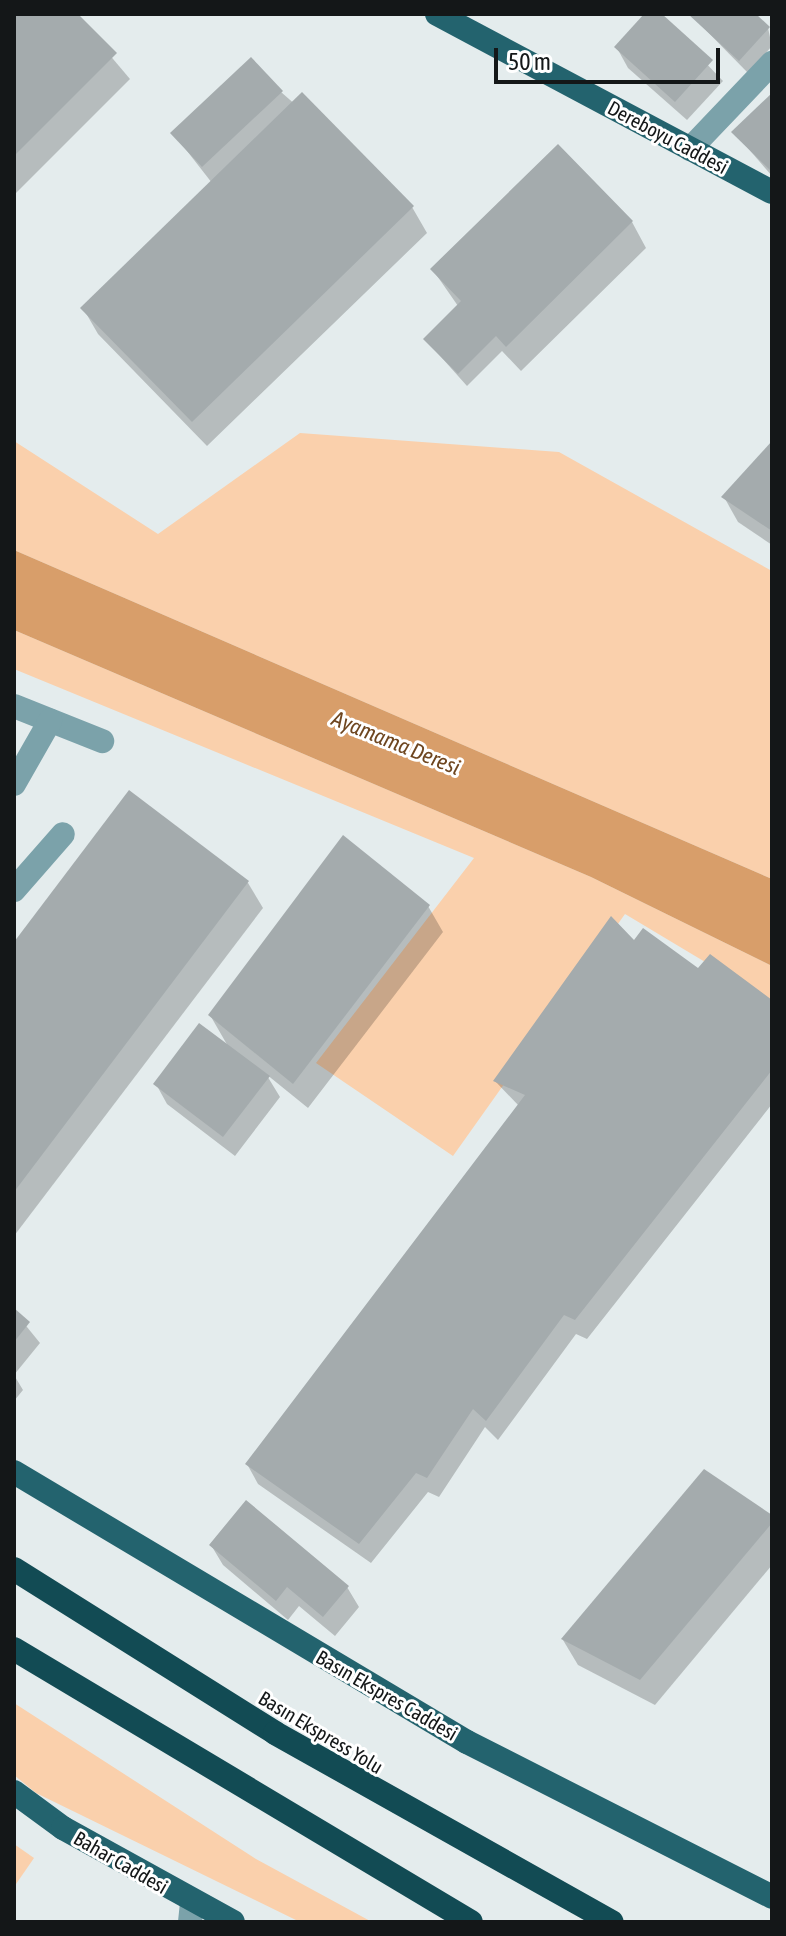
<!DOCTYPE html>
<meta charset="utf-8">
<style>
body{margin:0}
#map{position:relative;width:786px;height:1936px;overflow:hidden;background:#e4eced;font-family:"Asap Condensed",sans-serif}
div>[style]{position:absolute}
[style*='--x']{left:calc(var(--x)*1px);top:calc(var(--y)*1px);width:calc(var(--w)*1px);rotate:calc(var(--a)*1deg)}
.green>*{inset:0;background:#fad0ac}
.water>*{inset:0;background:#d89e6a}
.shadow>*{inset:0;background:#0003}
.building>*{inset:0;background:#a4abad}
.minor>*{height:24px;margin:-12px;padding:0 12px;transform-origin:12px;border-radius:12px;background:#7ba2aa}
.major>*{height:24px;margin:-12px;padding:0 12px;transform-origin:12px;border-radius:12px;background:#23636e}
.highway>*{height:24px;margin:-12px;padding:0 12px;transform-origin:12px;border-radius:12px;background:#124b54}
span{translate:-50% -50%;white-space:nowrap;text-align:center;line-height:1.15;-webkit-text-stroke:6px #fff;paint-order:stroke}
.street-label{font-size:20px;color:#141718}
.water-label{font-size:22px;color:#6e4620;font-style:italic}
.frame{position:absolute;inset:0;border:16px solid #141718;pointer-events:none}
.scale{position:absolute;left:494px;top:48px;width:226px;height:36px;box-sizing:border-box;border:4px solid #141718;border-top:0;padding-left:10px;font-size:24px;line-height:28px;white-space:nowrap;color:#141718;-webkit-text-stroke:6px #fff;paint-order:stroke}
</style>
<div id="map">
<div class="green">
<i style="clip-path:polygon(300px 433px,559px 452px,772px 571px,772px 879px,14px 550px,14px 441px,158px 534px)"></i>
<i style="clip-path:polygon(14px 630px,591px 877px,772px 966px,772px 1002px,625px 914px,453px 1156px,316px 1063px,474px 858px,14px 669px)"></i>
<i style="clip-path:polygon(14px 1703px,256px 1859px,372px 1922px,300px 1922px,36px 1793px,14px 1775px)"></i>
<i style="clip-path:polygon(14px 1844px,34px 1858px,14px 1887px)"></i>
</div>
<div class="water">
<i style="clip-path:polygon(14px 550px,772px 879px,772px 966px,591px 877px,14px 630px)"></i>
</div>
<div class="shadow">
<i style="clip-path:polygon(14px 14px,75px 14px,130px 79px,14px 195px)"></i>
<i style="clip-path:polygon(647px 14px,659px 14px,723px 81px,687px 120px,628px 68px,617px 48px)"></i>
<i style="clip-path:polygon(690px 14px,753px 14px,768px 28px,772px 46px,748px 73px)"></i>
<i style="clip-path:polygon(281px 92px,412px 207px,427px 233px,207px 446px,98px 334px,83px 308px,212px 183px,173px 133px)"></i>
<i style="clip-path:polygon(772px 96px,772px 176px,734px 132px)"></i>
<i style="clip-path:polygon(558px 146px,632px 222px,646px 248px,521px 371px,502px 351px,467px 386px,425px 339px,458px 306px,433px 270px)"></i>
<i style="clip-path:polygon(772px 444px,772px 545px,738px 522px,724px 497px)"></i>
<i style="clip-path:polygon(130px 793px,248px 883px,263px 908px,14px 1236px,14px 945px)"></i>
<i style="clip-path:polygon(428px 906px,443px 932px,308px 1108px,266px 1074px,280px 1097px,235px 1156px,167px 1104px,156px 1084px,229px 1048px,210px 1015px)"></i>
<i style="clip-path:polygon(634px 943px,772px 1003px,772px 1104px,587px 1339px,576px 1334px,498px 1440px,485px 1427px,439px 1497px,428px 1492px,371px 1563px,258px 1484px,247px 1464px,519px 1106px,495px 1081px)"></i>
<i style="clip-path:polygon(14px 1311px,40px 1343px,14px 1375px,23px 1390px,14px 1401px)"></i>
<i style="clip-path:polygon(772px 1517px,772px 1565px,655px 1705px,578px 1665px,563px 1640px)"></i>
<i style="clip-path:polygon(211px 1545px,347px 1587px,359px 1607px,335px 1636px,299px 1606px,288px 1620px,223px 1565px)"></i>
</div>
<div class="building">
<i style="clip-path:polygon(14px 14px,78px 14px,117px 53px,14px 156px)"></i>
<i style="clip-path:polygon(644px 14px,662px 14px,713px 60px,675px 102px,614px 47px)"></i>
<i style="clip-path:polygon(688px 14px,756px 14px,770px 27px,739px 61px)"></i>
<i style="clip-path:polygon(251px 57px,283px 91px,202px 167px,170px 133px)"></i>
<i style="clip-path:polygon(302px 92px,414px 206px,192px 422px,80px 308px)"></i>
<i style="clip-path:polygon(772px 93px,772px 172px,731px 132px)"></i>
<i style="clip-path:polygon(558px 144px,633px 221px,506px 347px,496px 336px,458px 374px,423px 339px,461px 301px,430px 269px)"></i>
<i style="clip-path:polygon(772px 441px,772px 531px,721px 497px)"></i>
<i style="clip-path:polygon(129px 790px,249px 881px,14px 1192px,14px 942px)"></i>
<i style="clip-path:polygon(343px 835px,430px 905px,293px 1084px,208px 1015px)"></i>
<i style="clip-path:polygon(611px 916px,634px 940px,643px 928px,698px 968px,710px 954px,772px 1000px,772px 1070px,575px 1320px,564px 1315px,486px 1421px,473px 1409px,427px 1478px,416px 1473px,359px 1544px,245px 1464px,525px 1095px,493px 1081px)"></i>
<i style="clip-path:polygon(199px 1023px,270px 1076px,223px 1137px,153px 1084px)"></i>
<i style="clip-path:polygon(14px 1308px,30px 1322px,14px 1342px)"></i>
<i style="clip-path:polygon(704px 1469px,772px 1515px,772px 1523px,640px 1680px,561px 1639px)"></i>
<i style="clip-path:polygon(246px 1500px,349px 1586px,323px 1617px,287px 1587px,276px 1601px,209px 1545px)"></i>
</div>
<div class="minor">
<i style="--x:690;--y:149;--w:119;--a:-46.4"></i>
<i style="--x:14;--y:706;--w:95;--a:21.7"></i>
<i style="--x:14;--y:784;--w:73;--a:-60.3"></i>
<i style="--x:14;--y:890;--w:74;--a:-48.8"></i>
<i style="--x:190;--y:1922;--w:20;--a:-84"></i>
</div>
<div class="major">
<i style="--x:437;--y:14;--w:379;--a:28"></i>
<i style="--x:14;--y:1472;--w:527;--a:30.8"></i>
<i style="--x:467;--y:1742;--w:342;--a:26.9"></i>
<i style="--x:14;--y:1792;--w:61;--a:36.3"></i>
<i style="--x:63;--y:1828;--w:194;--a:28.9"></i>
</div>
<div class="highway">
<i style="--x:14;--y:1569;--w:308;--a:32.1"></i>
<i style="--x:275;--y:1733;--w:386;--a:29.3"></i>
<i style="--x:14;--y:1649;--w:532;--a:30.85"></i>
</div>
<div class="street-label">
<span style="left:668px;top:137px;rotate:28deg">Dereboyu Caddesi</span>
<span style="left:387px;top:1695px;rotate:30deg">Basın Ekspres Caddesi</span>
<span style="left:321px;top:1732px;rotate:31deg">Basın Ekspress Yolu</span>
<span style="left:121px;top:1862px;rotate:30deg">Bahar Caddesi</span>
</div>
<div class="water-label">
<span style="left:396px;top:743px;rotate:22deg">Ayamama Deresi</span>
</div>
<div class="frame"></div>
<div class="scale">50 m</div>
</div>
